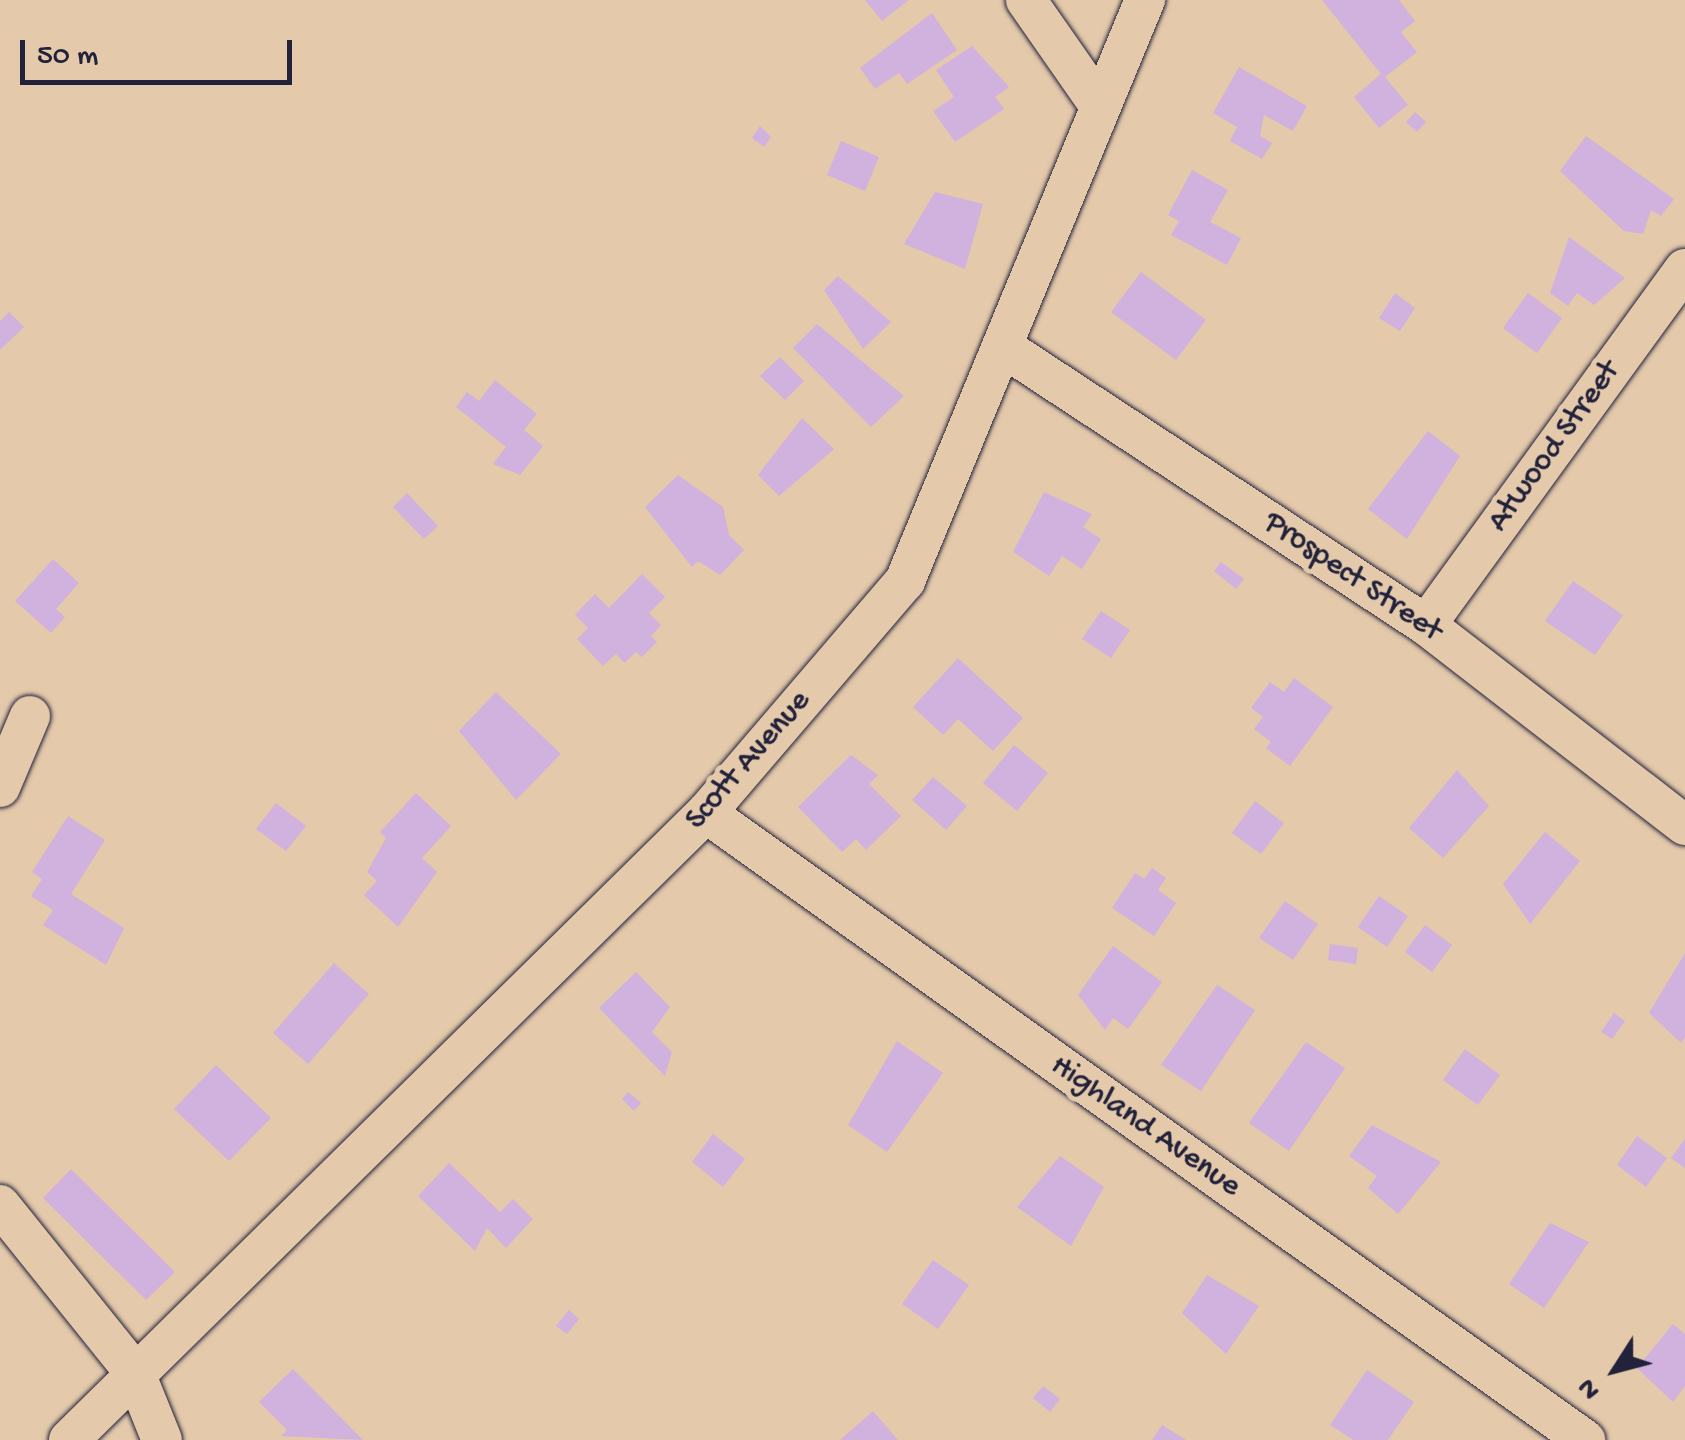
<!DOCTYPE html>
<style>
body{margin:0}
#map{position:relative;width:1685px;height:1440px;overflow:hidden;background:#e4c9ab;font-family:"Gochi Hand",sans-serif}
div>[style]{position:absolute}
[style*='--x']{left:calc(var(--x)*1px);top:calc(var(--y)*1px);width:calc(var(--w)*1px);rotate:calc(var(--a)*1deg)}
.building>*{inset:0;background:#d1b1dd}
.roads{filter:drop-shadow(0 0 2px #22223b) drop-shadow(0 0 2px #22223b)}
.minor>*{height:40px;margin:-20px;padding:0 20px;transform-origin:20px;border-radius:20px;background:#e4c9ab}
span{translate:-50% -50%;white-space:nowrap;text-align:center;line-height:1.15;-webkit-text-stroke:10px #e4c9ab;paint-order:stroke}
.street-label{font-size:32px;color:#22223b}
.north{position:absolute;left:1565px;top:1320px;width:100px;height:100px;-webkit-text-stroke:8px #e4c9ab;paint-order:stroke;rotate:234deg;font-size:28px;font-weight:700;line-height:40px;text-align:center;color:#22223b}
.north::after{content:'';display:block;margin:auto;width:35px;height:45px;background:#22223b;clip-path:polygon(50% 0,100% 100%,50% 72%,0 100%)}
.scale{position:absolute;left:20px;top:40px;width:272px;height:45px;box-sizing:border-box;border:5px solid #22223b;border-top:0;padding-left:12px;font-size:30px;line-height:35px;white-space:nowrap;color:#22223b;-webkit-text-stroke:8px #e4c9ab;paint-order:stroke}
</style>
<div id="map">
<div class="building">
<i style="clip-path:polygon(865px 0,909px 0,882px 21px)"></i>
<i style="clip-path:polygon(1322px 0,1399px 0,1415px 21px,1401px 32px,1417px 52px,1385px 77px,1408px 105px,1379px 128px,1354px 97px,1381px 74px)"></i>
<i style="clip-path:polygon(932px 13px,957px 50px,907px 84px,899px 73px,875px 89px,860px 68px)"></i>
<i style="clip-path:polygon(972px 46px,1009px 87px,995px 97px,1004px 109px,955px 142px,933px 111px,954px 97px,936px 70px)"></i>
<i style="clip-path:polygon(1239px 67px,1307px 106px,1293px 131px,1264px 115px,1260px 136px,1272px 143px,1262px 159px,1230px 141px,1237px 127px,1213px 113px)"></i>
<i style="clip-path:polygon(1415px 112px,1426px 122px,1417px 132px,1406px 122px)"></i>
<i style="clip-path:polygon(760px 126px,771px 137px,764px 147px,752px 138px)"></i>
<i style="clip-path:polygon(1586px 136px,1674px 199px,1661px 216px,1651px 210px,1643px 234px,1624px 231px,1560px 171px)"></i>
<i style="clip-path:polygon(841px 141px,879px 157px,865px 191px,827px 175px)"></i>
<i style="clip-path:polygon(1192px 170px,1228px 190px,1210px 222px,1241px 238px,1227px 265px,1171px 235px,1179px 221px,1168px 215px)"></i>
<i style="clip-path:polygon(935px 192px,983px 204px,965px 269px,904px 244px)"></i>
<i style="clip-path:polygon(1569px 237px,1625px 278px,1594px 305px,1577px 293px,1568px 306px,1550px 293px)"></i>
<i style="clip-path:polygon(1141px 272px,1206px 320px,1176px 360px,1111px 312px)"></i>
<i style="clip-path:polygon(838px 276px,891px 322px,863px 349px,824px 290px)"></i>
<i style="clip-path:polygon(1395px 293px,1415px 308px,1400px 331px,1379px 318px)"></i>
<i style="clip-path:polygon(1528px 293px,1562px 318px,1537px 353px,1503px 328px)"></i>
<i style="clip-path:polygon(9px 312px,24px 327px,0 350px,0 321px)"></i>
<i style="clip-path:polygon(817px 324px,904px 396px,871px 427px,793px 348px)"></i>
<i style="clip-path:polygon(780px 357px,804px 381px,785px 400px,760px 376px)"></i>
<i style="clip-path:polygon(495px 380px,537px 414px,524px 430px,543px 446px,520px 475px,493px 464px,506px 447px,456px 407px,467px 392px,479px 401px)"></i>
<i style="clip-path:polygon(802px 418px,834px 449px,779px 496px,758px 475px)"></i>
<i style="clip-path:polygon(1428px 431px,1460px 456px,1407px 539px,1368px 509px)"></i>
<i style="clip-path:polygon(678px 475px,723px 507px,729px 535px,744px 550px,720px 575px,698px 561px,692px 567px,645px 507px)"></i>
<i style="clip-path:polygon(1044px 492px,1092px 514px,1083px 527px,1101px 539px,1082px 569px,1062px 556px,1049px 576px,1013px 552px)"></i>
<i style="clip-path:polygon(407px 493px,438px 526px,424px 539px,393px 507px)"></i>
<i style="clip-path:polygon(53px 559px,79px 583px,56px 609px,65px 617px,51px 633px,15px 601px)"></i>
<i style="clip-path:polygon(1221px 562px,1244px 579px,1236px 589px,1214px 571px)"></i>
<i style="clip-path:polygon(642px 574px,665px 597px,649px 613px,661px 625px,651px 636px,657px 642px,642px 657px,636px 652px,624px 663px,616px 654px,603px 666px,577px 639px,588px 628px,575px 615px,595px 594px,609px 608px)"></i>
<i style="clip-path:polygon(1573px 581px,1623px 615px,1595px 655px,1545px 621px)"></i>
<i style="clip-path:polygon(1101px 611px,1130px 630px,1111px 658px,1082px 639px)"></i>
<i style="clip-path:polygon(958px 658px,1023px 718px,993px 751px,958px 719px,943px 735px,913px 707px)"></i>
<i style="clip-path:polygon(1294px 678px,1333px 707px,1290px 766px,1266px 748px,1271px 742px,1254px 729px,1263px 717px,1251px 708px,1270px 682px,1284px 692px)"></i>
<i style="clip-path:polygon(496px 692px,561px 754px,516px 800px,459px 731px)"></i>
<i style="clip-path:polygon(1014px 745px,1048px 773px,1017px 811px,983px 783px)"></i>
<i style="clip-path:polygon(851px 755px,878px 775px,869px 784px,901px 816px,866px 850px,856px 839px,842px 852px,798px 807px)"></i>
<i style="clip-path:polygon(1457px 770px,1489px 806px,1443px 858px,1409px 828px)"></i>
<i style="clip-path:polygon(933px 777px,967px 806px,946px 830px,912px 800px)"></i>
<i style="clip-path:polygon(416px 793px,451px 826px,422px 858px,437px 872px,398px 927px,364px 895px,377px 881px,367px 872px,386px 838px,380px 832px)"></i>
<i style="clip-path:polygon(1255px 801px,1284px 823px,1261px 854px,1232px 833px)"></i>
<i style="clip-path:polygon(276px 803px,306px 826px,286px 851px,256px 829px)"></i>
<i style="clip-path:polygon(68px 816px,105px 840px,71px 894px,124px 928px,106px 965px,43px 925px,53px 910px,31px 896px,42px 879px,32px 872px)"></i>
<i style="clip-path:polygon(1545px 832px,1580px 861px,1530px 924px,1503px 884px)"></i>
<i style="clip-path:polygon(1152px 868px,1166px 878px,1158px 890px,1176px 903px,1154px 936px,1112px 908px,1135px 873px,1144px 879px)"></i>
<i style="clip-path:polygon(1379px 896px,1408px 916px,1387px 947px,1358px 927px)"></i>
<i style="clip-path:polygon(1285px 901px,1318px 924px,1293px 960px,1259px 938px)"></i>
<i style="clip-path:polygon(1425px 925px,1452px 945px,1432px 972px,1405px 952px)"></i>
<i style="clip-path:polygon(1330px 944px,1358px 948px,1356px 964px,1328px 960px)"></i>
<i style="clip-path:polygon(1113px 946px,1162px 982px,1128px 1029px,1113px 1018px,1105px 1030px,1078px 995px)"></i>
<i style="clip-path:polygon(1685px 953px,1685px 1037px,1681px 1043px,1649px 1013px)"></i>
<i style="clip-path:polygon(334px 963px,369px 994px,308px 1064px,273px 1033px)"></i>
<i style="clip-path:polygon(636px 972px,670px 1007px,652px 1032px,672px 1052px,665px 1076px,599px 1008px)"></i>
<i style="clip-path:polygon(1217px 985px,1255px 1010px,1201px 1091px,1161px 1065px)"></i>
<i style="clip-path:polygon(1614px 1013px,1625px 1021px,1612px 1039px,1601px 1032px)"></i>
<i style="clip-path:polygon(897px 1041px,943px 1073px,887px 1152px,848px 1125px)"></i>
<i style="clip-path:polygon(1306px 1042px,1345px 1068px,1289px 1151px,1249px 1123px)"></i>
<i style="clip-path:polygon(1465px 1049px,1500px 1075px,1478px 1105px,1443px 1080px)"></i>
<i style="clip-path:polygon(216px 1065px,271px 1118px,229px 1161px,174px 1109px)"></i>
<i style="clip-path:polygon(628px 1092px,641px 1103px,634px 1111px,622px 1099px)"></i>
<i style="clip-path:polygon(1372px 1125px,1441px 1162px,1398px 1214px,1368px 1188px,1377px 1176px,1349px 1156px)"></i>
<i style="clip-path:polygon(713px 1134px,745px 1159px,723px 1187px,692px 1162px)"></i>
<i style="clip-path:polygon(1637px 1136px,1667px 1158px,1646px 1187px,1617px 1165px)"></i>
<i style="clip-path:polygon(1685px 1139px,1685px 1168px,1671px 1158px)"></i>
<i style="clip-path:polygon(1060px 1156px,1104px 1187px,1071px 1246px,1017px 1207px)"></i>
<i style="clip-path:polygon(449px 1163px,500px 1212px,513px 1199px,533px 1219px,506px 1248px,487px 1228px,475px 1251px,418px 1196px)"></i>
<i style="clip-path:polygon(71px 1169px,175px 1272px,146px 1300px,43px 1198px)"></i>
<i style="clip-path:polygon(1550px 1223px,1589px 1242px,1544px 1308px,1509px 1284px)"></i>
<i style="clip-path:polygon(933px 1260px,969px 1285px,938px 1329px,902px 1304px)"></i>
<i style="clip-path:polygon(1207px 1275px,1259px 1306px,1226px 1354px,1182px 1313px)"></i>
<i style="clip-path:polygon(569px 1310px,579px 1319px,567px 1334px,556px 1326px)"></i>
<i style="clip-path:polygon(1673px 1324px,1685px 1334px,1685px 1386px,1673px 1402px,1637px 1368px)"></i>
<i style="clip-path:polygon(293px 1369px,363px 1440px,281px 1436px,287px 1430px,259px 1402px)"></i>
<i style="clip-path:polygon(1367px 1370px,1414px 1402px,1388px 1440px,1353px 1440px,1330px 1425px)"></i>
<i style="clip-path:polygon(1043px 1386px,1060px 1399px,1050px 1412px,1033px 1398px)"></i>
<i style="clip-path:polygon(873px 1411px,898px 1440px,840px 1440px)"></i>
<i style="clip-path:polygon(1162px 1425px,1186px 1440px,1152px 1440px)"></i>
</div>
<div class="roads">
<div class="minor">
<i style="--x:1026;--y:0;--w:129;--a:55.1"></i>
<i style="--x:1006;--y:349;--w:503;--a:33.31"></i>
<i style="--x:1426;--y:625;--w:327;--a:37.7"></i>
<i style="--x:1426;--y:625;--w:440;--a:-54"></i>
<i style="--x:0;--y:787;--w:77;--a:-67.1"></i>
<i style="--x:706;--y:813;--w:1080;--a:35.5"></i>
<i style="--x:0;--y:1205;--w:216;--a:51.2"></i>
<i style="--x:135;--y:1373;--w:72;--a:68.1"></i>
<i style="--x:69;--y:1440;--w:894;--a:-44.55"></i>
<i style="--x:706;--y:813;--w:306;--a:-49.4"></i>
<i style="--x:905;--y:581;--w:629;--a:-67.56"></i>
</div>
</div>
<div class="street-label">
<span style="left:1555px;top:447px;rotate:-54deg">Atwood Street</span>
<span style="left:1352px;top:578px;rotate:34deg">Prospect Street</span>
<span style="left:749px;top:761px;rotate:-49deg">Scott Avenue</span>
<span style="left:1145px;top:1127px;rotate:35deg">Highland Avenue</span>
</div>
<div class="north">N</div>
<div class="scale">50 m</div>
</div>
